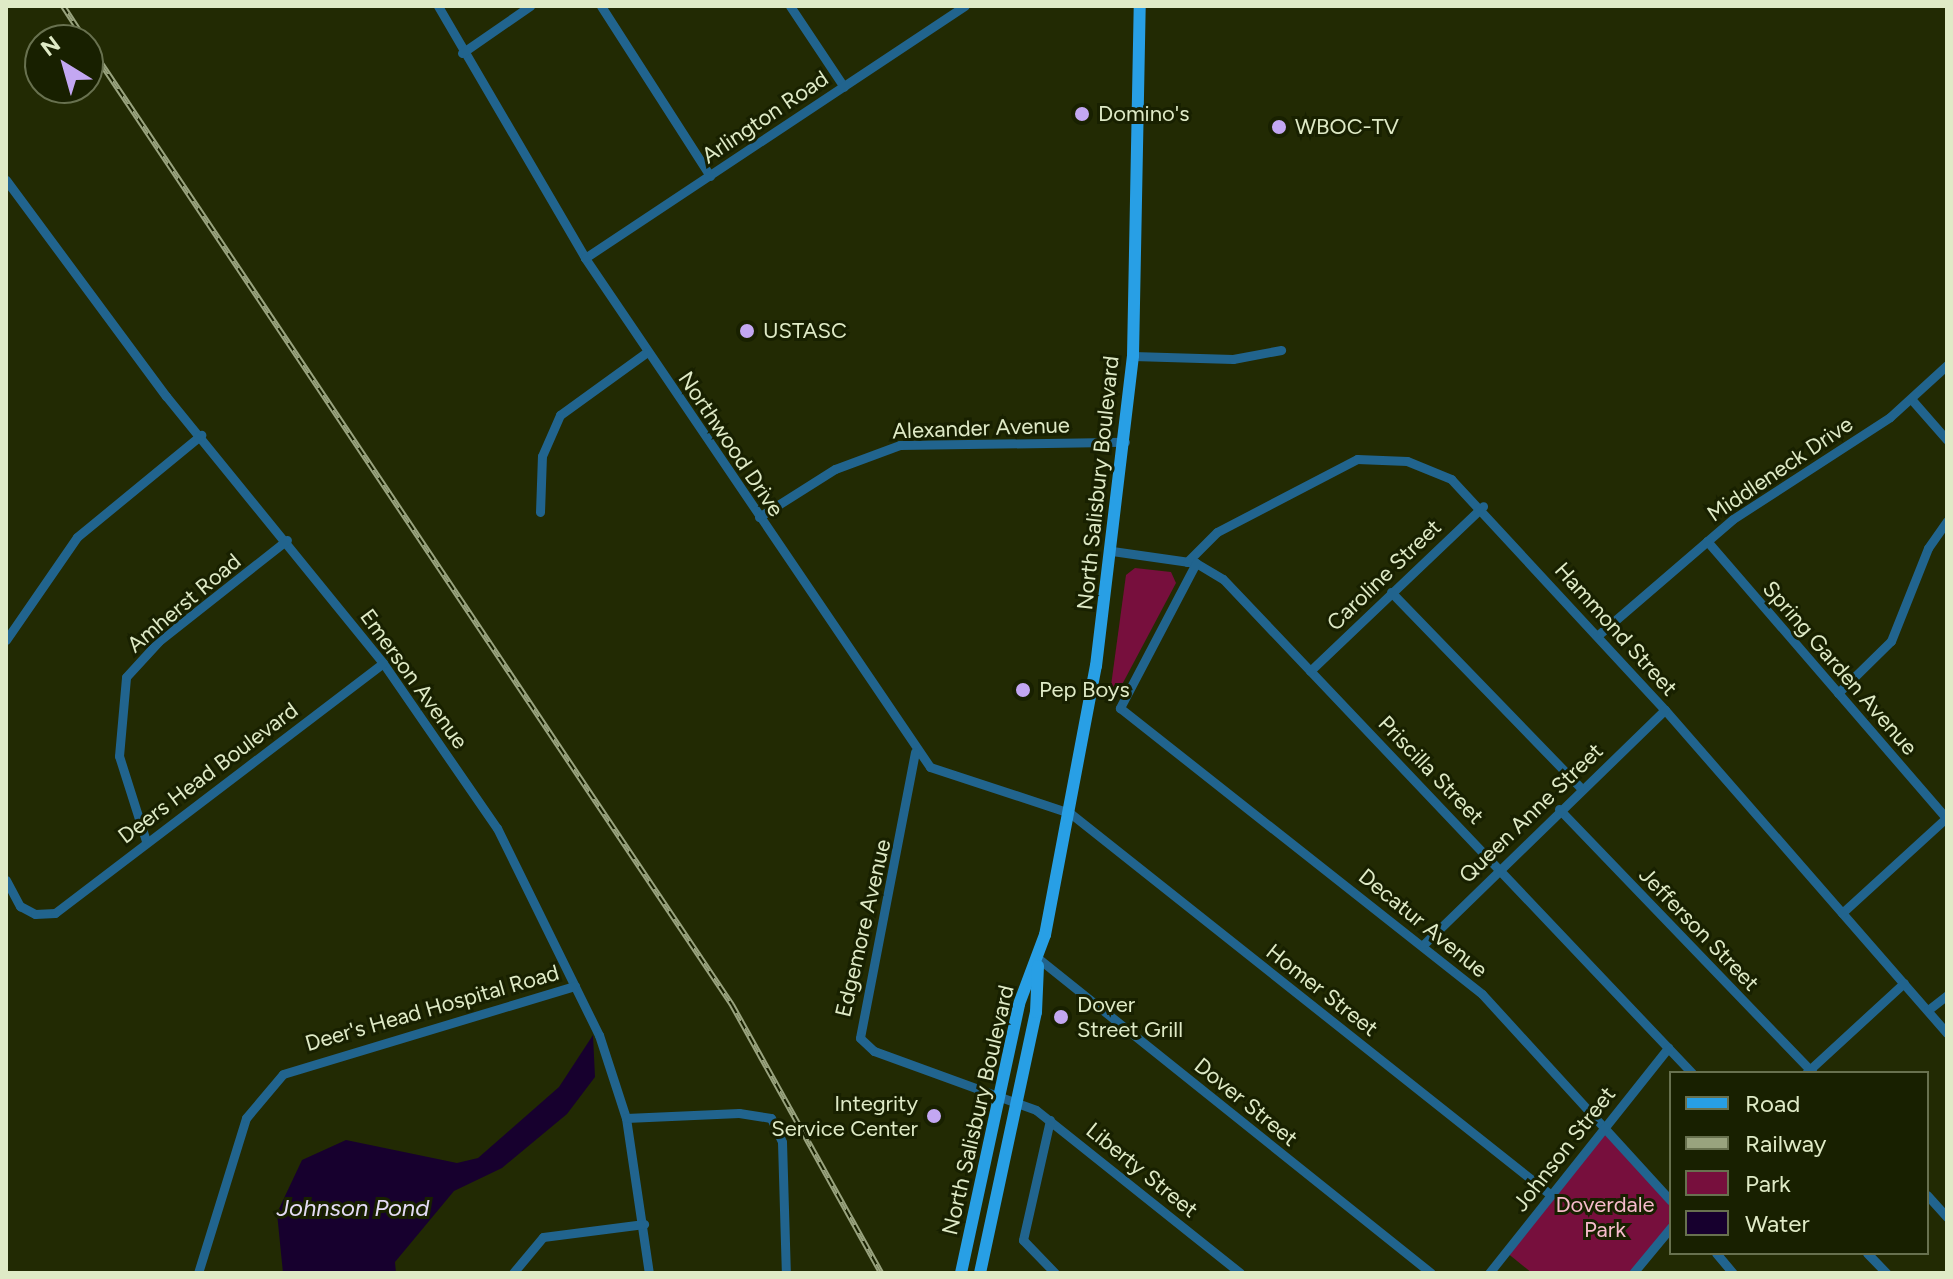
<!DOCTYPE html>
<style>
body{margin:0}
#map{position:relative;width:1953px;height:1279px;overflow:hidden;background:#222a03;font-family:Figtree,sans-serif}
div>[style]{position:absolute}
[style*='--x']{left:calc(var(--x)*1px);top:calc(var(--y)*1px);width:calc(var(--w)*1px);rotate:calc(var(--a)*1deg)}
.green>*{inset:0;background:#770f3d}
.water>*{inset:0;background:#17002e}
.minor>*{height:9px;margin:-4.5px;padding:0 4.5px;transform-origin:4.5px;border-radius:4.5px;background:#21648e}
.major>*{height:12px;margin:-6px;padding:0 6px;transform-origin:6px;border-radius:6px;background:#289fe5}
.rail>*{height:6px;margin-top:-3px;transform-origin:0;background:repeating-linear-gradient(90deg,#182000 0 9px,#99a37e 0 18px);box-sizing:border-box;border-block:2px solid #99a37e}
.dots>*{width:22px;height:22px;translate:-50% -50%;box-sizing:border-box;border:4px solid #182000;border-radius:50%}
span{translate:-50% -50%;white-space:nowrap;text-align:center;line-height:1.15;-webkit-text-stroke:6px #182000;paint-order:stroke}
.poi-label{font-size:22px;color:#dfeac6}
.left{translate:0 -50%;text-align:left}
.right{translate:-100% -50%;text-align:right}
.street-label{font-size:22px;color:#dfeac6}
.park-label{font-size:22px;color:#f7bbcb}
.water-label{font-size:24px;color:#e4dbf5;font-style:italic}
.frame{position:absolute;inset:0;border:8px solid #dfeac6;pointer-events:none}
.legend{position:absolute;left:1669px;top:1071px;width:260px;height:184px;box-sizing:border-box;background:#182000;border:2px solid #68714f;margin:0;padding:10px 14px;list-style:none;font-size:24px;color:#dfeac6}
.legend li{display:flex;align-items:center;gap:16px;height:40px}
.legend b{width:40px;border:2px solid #68714f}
.north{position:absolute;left:24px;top:24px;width:80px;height:80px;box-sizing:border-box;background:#182000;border:2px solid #68714f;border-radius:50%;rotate:323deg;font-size:22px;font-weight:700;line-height:32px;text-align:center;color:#dfeac6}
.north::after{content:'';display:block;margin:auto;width:28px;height:36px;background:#c3a7f2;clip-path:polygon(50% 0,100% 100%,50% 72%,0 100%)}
</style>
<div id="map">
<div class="green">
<i style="clip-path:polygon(1135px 568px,1171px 572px,1176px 583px,1117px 694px,1110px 693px,1126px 575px)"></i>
<i style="clip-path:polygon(1603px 1127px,1671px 1201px,1671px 1227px,1633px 1273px,1532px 1273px,1506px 1252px)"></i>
</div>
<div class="water">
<i style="clip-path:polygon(593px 1035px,595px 1077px,567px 1114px,502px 1168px,454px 1191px,395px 1262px,396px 1273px,283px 1273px,277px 1213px,302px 1160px,346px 1140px,457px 1163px,478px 1158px,559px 1087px)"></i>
</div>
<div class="minor">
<i style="--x:438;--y:6;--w:292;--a:59.7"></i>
<i style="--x:585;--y:258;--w:615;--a:55.87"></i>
<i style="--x:930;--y:767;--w:147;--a:18.2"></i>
<i style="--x:1070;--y:813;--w:614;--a:38.46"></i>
<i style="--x:601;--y:6;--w:202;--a:57.3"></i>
<i style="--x:790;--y:6;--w:97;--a:56.3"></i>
<i style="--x:462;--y:53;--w:83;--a:-34.7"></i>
<i style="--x:6;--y:180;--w:269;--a:53.5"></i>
<i style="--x:166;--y:396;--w:344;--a:50.9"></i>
<i style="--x:383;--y:663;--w:201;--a:55.4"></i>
<i style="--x:497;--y:828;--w:231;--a:63.8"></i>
<i style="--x:599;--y:1035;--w:87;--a:72"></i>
<i style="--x:626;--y:1118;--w:157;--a:81.6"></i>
<i style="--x:585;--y:258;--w:456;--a:-33.6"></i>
<i style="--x:1133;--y:356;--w:100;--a:1.7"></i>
<i style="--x:1233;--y:359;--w:49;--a:-10.6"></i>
<i style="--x:1912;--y:400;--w:53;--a:48.8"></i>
<i style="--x:540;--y:512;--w:56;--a:-88"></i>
<i style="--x:542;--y:456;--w:45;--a:-66.3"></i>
<i style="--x:560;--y:415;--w:107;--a:-35.9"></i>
<i style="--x:759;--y:517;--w:90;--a:-32.3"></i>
<i style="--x:835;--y:469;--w:69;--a:-20.3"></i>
<i style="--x:900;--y:445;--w:225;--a:-0.8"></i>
<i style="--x:1707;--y:541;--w:366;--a:49.2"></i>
<i style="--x:1112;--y:551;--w:85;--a:8.1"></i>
<i style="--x:1196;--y:563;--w:31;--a:31"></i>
<i style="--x:1223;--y:579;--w:681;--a:46.49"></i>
<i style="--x:1187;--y:562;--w:42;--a:-45"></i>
<i style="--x:1217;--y:532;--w:158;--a:-27.5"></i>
<i style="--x:1357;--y:459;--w:50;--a:2.3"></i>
<i style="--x:1407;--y:461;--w:48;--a:22.2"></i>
<i style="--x:1451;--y:479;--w:315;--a:47.2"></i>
<i style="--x:1665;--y:710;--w:429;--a:48.9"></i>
<i style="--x:1196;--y:563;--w:164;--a:117.7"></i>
<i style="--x:1120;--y:708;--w:461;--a:38.3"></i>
<i style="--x:1482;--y:994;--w:280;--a:47.6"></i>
<i style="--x:1391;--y:592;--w:273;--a:45.9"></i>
<i style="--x:1597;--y:636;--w:179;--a:-40.7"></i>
<i style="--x:1733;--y:519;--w:187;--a:-33"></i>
<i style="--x:1890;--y:417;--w:77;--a:-42.4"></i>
<i style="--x:6;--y:640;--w:125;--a:-55.4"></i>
<i style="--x:77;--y:537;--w:161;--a:-39.4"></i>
<i style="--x:1310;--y:671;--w:239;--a:-43.6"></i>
<i style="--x:1838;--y:693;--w:74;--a:-44.5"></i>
<i style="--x:1891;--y:641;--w:100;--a:-68.3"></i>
<i style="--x:1928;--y:548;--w:33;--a:-55"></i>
<i style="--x:915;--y:752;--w:291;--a:100.9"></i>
<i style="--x:860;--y:1038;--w:19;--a:43"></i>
<i style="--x:874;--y:1051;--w:172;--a:20"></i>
<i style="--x:1036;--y:1110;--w:261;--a:38.6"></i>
<i style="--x:1559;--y:809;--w:366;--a:46.1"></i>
<i style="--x:146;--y:841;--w:89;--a:-107.6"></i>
<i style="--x:119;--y:756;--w:79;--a:-84.9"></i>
<i style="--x:126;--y:677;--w:49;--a:-47.5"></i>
<i style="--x:159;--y:641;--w:163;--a:-38.3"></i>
<i style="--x:6;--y:880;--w:30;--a:62"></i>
<i style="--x:20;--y:906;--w:17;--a:28"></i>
<i style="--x:35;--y:914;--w:20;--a:-3"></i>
<i style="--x:55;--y:913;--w:412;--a:-37.3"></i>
<i style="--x:1842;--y:913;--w:142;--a:-42.4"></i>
<i style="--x:1424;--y:944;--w:336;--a:-44.2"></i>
<i style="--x:1039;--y:959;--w:502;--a:38.7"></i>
<i style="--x:1928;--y:1010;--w:24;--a:-38"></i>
<i style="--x:1806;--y:1073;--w:133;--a:-42.6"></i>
<i style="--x:626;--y:1118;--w:113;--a:-2.5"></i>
<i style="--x:739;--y:1113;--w:32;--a:9"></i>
<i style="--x:771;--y:1118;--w:26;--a:65"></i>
<i style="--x:782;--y:1142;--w:131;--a:88.3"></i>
<i style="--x:1050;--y:1120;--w:123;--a:102.7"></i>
<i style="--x:1023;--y:1240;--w:46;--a:45.9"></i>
<i style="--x:1927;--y:1195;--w:30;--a:48"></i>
<i style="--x:1716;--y:1253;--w:26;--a:50"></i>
<i style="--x:1867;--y:1253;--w:28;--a:46"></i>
<i style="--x:198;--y:1273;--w:162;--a:-72.8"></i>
<i style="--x:246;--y:1118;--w:57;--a:-49.9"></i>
<i style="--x:283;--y:1074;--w:305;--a:-16.8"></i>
<i style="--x:513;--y:1273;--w:47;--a:-50.2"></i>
<i style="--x:543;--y:1237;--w:102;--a:-7.3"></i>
<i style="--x:1489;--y:1273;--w:288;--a:-51.5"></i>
<i style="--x:1633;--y:1273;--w:60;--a:-50.4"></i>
</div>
<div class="major">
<i style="--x:961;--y:1273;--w:275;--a:-77.8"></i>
<i style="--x:1019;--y:1004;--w:74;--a:-69.4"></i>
<i style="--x:1045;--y:935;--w:274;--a:-79.3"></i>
<i style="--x:1096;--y:666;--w:312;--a:-83.2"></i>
<i style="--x:1133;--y:356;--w:350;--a:-88.9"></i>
<i style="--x:980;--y:1273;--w:267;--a:-77.9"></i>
<i style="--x:1036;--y:1012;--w:46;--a:-87.5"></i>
</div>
<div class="rail">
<i style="--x:63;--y:6;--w:40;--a:57.1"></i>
<i style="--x:88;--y:44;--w:1157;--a:56.17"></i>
<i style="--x:732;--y:1005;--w:307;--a:60.9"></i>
</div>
<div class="dots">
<i style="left:1082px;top:114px;background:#c3a7f2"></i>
<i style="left:1279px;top:127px;background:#c3a7f2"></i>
<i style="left:747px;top:331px;background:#c3a7f2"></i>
<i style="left:1023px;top:690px;background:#c3a7f2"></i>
<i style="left:1061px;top:1017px;background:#c3a7f2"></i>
<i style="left:934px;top:1116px;background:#c3a7f2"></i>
</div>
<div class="poi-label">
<span class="left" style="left:1098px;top:114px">Domino's</span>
<span class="left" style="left:1295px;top:127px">WBOC-TV</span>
<span class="left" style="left:763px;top:331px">USTASC</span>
<span class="left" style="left:1039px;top:690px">Pep Boys</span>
<span class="left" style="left:1077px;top:1017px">Dover<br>Street Grill</span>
<span class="right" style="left:918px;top:1116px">Integrity<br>Service Center</span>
</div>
<div class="street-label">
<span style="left:765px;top:117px;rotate:-34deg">Arlington Road</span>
<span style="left:981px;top:428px;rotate:-2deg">Alexander Avenue</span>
<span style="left:731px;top:444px;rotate:56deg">Northwood Drive</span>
<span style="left:1780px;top:469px;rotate:-34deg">Middleneck Drive</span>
<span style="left:1098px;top:483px;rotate:-84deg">North Salisbury Boulevard</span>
<span style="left:1384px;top:575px;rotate:-44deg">Caroline Street</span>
<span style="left:184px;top:603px;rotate:-40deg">Amherst Road</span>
<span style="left:1616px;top:629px;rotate:48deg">Hammond Street</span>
<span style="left:1840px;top:668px;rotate:49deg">Spring Garden Avenue</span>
<span style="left:414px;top:679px;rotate:54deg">Emerson Avenue</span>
<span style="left:1431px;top:770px;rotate:46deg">Priscilla Street</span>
<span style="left:208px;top:773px;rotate:-37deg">Deers Head Boulevard</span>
<span style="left:1531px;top:813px;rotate:-44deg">Queen Anne Street</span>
<span style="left:1423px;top:923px;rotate:39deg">Decatur Avenue</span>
<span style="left:863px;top:928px;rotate:-77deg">Edgemore Avenue</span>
<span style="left:1699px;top:929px;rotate:46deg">Jefferson Street</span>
<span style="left:1322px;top:990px;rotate:38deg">Homer Street</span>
<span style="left:432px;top:1008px;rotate:-16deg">Deer's Head Hospital Road</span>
<span style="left:1246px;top:1102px;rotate:39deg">Dover Street</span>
<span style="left:978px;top:1110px;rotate:-77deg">North Salisbury Boulevard</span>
<span style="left:1564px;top:1149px;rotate:-52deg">Johnson Street</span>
<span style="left:1142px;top:1170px;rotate:39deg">Liberty Street</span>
</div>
<div class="park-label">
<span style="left:1605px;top:1217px">Doverdale<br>Park</span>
</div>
<div class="water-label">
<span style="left:353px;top:1208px">Johnson Pond</span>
</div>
<div class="frame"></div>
<ul class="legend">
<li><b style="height:10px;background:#289fe5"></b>Road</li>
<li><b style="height:10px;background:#99a37e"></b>Railway</li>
<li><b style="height:22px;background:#770f3d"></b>Park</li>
<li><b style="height:22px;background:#17002e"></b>Water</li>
</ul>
<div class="north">N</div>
</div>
